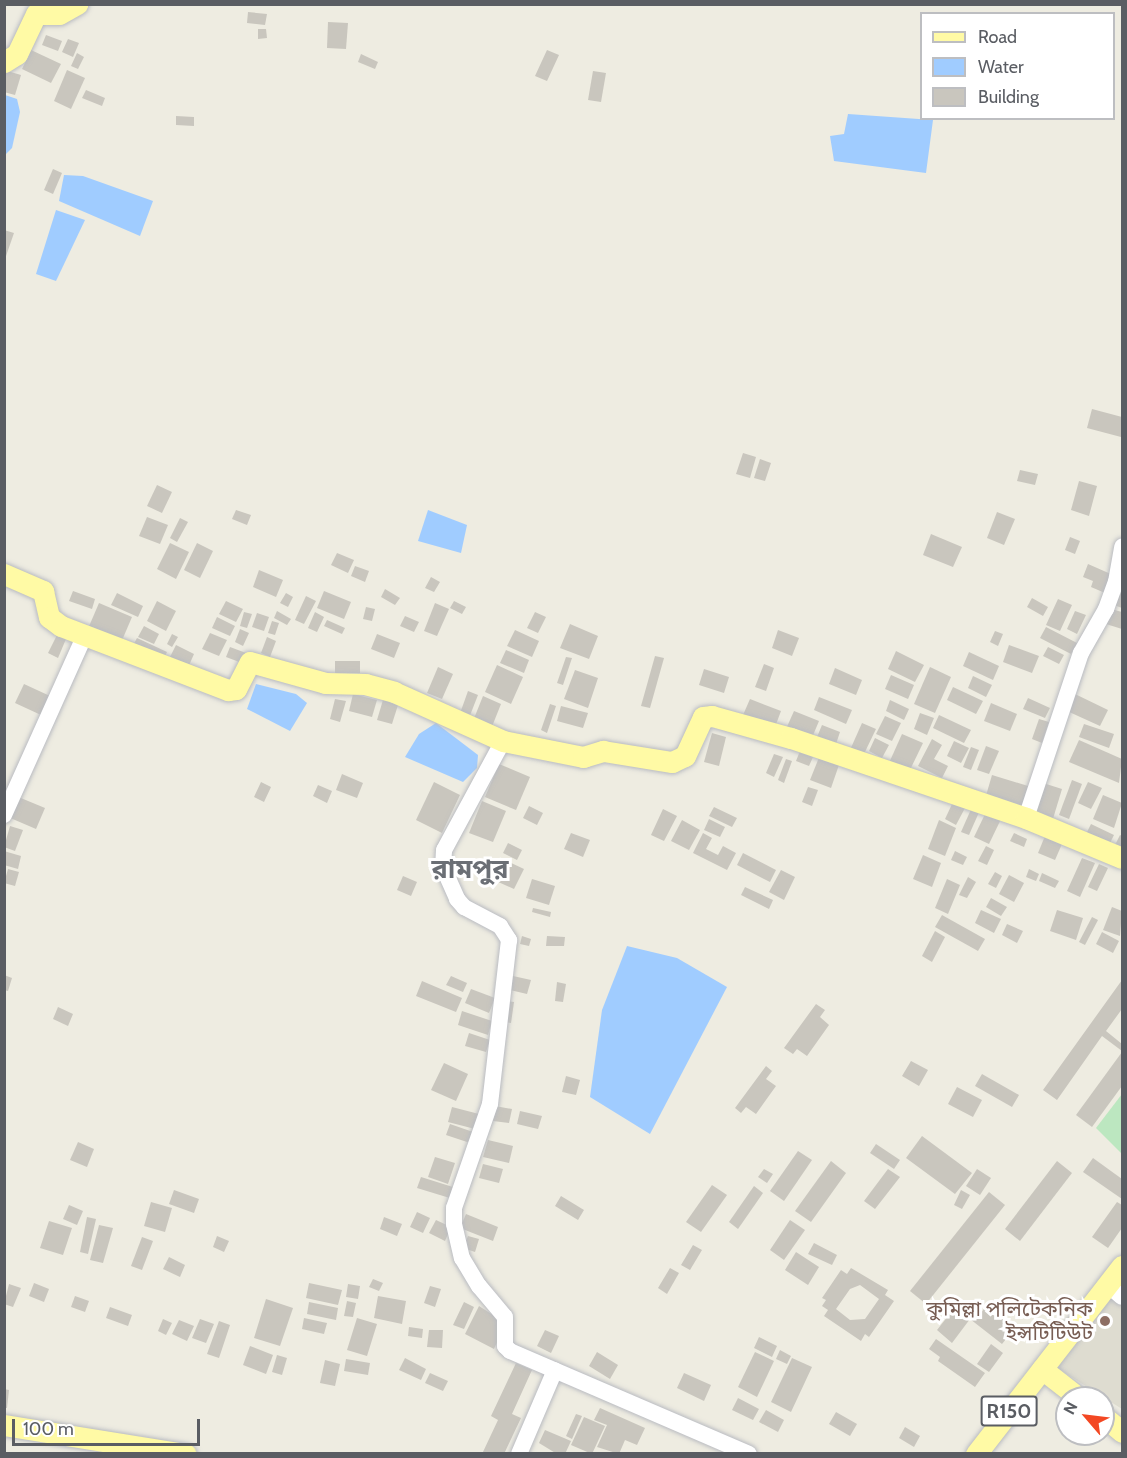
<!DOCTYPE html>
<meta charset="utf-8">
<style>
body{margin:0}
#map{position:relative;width:1127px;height:1458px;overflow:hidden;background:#eeece1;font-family:Cabin,"Noto Sans Bengali",sans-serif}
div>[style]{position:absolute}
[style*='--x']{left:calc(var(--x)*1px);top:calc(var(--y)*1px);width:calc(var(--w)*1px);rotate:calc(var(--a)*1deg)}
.education>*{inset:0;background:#dedcd0}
.green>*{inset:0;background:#bce7c0}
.water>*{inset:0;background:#a0ccff}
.building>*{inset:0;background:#c9c6be}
.roads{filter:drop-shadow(0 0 2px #b9bbc1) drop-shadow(0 0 2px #b9bbc1)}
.minor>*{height:16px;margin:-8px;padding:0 8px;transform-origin:8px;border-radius:8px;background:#fff}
.major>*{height:21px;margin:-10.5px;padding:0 10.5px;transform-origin:10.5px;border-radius:10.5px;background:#fffaa5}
.dots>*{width:16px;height:16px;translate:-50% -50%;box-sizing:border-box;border:3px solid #fff;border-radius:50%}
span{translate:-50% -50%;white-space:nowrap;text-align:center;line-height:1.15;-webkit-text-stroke:6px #fff;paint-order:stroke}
.shield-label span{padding:2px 4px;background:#fff;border:2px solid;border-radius:4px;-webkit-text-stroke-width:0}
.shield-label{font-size:20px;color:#5a5d63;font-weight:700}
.education-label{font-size:21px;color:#785e54}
.right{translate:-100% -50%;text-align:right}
.district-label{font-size:27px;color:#6b6f75;font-weight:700}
.frame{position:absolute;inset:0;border:6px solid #5a5d63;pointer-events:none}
.legend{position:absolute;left:920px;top:12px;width:195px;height:108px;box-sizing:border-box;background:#fff;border:2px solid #bdbec1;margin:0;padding:8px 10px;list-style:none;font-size:18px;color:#5a5d63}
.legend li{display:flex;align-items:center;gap:12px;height:30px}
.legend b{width:30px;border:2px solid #bdbec1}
.north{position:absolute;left:1055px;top:1386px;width:60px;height:60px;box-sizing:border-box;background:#fff;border:2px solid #bdbec1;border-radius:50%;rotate:298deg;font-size:16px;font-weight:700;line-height:24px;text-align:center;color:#5a5d63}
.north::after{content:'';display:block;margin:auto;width:21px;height:27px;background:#f34823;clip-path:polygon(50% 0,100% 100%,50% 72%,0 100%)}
.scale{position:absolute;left:12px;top:1419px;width:188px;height:27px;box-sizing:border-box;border:3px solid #5a5d63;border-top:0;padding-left:8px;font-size:18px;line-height:21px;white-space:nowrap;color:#5a5d63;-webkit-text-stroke:4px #fff;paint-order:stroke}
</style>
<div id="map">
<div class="education">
<i style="clip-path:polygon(1122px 1276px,1122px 1409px,1054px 1366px)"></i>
</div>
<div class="green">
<i style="clip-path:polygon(1122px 1094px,1122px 1154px,1096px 1128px)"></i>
</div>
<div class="water">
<i style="clip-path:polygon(5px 95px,17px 99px,20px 112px,12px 148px,5px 155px)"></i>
<i style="clip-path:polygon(848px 114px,933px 120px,926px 173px,834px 161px,830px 136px,844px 134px)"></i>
<i style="clip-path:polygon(64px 175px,83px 176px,153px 201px,140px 236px,59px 201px)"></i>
<i style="clip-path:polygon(56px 210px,85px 220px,56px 281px,36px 274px)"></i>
<i style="clip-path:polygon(428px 510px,467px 525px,461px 553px,418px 541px)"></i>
<i style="clip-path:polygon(256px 684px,296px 694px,307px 703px,290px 731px,247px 709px)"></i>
<i style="clip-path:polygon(436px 723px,478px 755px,477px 768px,463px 782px,405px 757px,419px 734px)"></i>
<i style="clip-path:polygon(627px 946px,677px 958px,727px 987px,650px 1134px,590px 1097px,602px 1010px)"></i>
</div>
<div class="building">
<i style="clip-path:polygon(248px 12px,267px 14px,265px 25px,247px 23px)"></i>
<i style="clip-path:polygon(328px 22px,348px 23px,346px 49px,327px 48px)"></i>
<i style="clip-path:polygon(258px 29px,266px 29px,267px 38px,258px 39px)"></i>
<i style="clip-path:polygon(46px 35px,62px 41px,58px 51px,42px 45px)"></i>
<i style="clip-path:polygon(68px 39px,79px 43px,73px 57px,62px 52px)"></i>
<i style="clip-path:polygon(31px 50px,61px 64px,51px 83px,22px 69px)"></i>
<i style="clip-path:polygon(547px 50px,559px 55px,547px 81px,535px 76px)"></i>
<i style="clip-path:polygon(77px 53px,84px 57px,78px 69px,71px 66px)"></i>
<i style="clip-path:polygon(361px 54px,378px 62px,375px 69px,358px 62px)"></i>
<i style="clip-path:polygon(4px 70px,21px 75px,15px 95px,4px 92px)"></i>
<i style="clip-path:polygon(67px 70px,85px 78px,71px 109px,54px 101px)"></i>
<i style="clip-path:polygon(593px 71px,606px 73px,601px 102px,588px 100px)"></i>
<i style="clip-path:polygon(86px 90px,105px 98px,102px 106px,82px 98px)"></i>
<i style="clip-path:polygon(176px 116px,194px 117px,194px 126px,176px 125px)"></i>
<i style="clip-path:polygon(53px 169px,62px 173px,53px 194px,44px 190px)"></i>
<i style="clip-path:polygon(4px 230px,14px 233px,5px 259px,4px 259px)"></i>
<i style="clip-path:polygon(1092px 409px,1122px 417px,1121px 437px,1087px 428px)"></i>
<i style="clip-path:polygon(743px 453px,756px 457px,750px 478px,736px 474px)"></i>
<i style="clip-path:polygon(760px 459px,771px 463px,765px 481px,754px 478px)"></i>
<i style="clip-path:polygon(1020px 470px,1038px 474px,1035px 485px,1017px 481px)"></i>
<i style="clip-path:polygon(1079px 481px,1097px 486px,1089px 516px,1071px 510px)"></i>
<i style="clip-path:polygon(157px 485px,172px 492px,162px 513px,147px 506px)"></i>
<i style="clip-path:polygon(236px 510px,251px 515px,247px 525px,232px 519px)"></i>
<i style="clip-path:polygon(997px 512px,1015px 519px,1004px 545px,987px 538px)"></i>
<i style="clip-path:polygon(147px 517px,168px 525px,160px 544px,139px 536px)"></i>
<i style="clip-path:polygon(180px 518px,188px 522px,177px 542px,170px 538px)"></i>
<i style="clip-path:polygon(931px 534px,962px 547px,953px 567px,923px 555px)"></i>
<i style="clip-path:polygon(1070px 537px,1080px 541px,1075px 554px,1065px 550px)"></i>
<i style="clip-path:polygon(170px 543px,189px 552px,176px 579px,157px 569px)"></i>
<i style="clip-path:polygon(197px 543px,213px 551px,200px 578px,184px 570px)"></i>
<i style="clip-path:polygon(337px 553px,354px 560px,348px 573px,331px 565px)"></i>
<i style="clip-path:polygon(1088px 564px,1113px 575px,1105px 593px,1091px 587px,1093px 581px,1083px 577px)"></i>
<i style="clip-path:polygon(355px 566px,369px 571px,365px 582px,351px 576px)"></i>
<i style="clip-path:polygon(259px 570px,283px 580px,276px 597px,253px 587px)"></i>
<i style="clip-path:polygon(431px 577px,440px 582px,434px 592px,425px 588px)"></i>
<i style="clip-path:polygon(385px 589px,400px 598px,395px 605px,381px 597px)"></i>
<i style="clip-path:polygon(73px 591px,95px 599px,92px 609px,69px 601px)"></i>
<i style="clip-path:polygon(324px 591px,351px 602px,344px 619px,317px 608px)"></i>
<i style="clip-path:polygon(117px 593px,143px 606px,138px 617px,111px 605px)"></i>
<i style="clip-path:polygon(286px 593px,293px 597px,288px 607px,280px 603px)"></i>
<i style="clip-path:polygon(1118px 593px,1122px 595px,1122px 608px,1114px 605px)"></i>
<i style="clip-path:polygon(306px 596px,316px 601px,304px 624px,295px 620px)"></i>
<i style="clip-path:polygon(1032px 598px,1048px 607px,1043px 616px,1027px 607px)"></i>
<i style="clip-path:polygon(1058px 599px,1072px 605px,1060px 631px,1046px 625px)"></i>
<i style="clip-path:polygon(157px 601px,176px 611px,166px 631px,147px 621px)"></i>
<i style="clip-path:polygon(226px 601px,243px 609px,236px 622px,219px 614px)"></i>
<i style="clip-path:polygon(454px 601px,466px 607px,462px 614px,450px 608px)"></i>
<i style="clip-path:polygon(99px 603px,132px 617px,120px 645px,87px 631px)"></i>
<i style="clip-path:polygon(435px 603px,449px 609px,437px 636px,424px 631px)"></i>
<i style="clip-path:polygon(366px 607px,375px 609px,372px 621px,363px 619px)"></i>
<i style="clip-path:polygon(1111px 609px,1122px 612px,1122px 629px,1106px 624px)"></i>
<i style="clip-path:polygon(277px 611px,291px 619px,287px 625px,274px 618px)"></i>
<i style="clip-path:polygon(1075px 611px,1086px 615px,1077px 634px,1067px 629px)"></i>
<i style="clip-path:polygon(244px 612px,252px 614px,247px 628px,240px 626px)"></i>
<i style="clip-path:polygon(315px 612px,324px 617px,317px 632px,308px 628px)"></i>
<i style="clip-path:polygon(535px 612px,546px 617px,538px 633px,527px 628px)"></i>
<i style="clip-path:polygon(257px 613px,269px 617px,264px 631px,252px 627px)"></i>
<i style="clip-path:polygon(405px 616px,419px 622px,414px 632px,400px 626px)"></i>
<i style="clip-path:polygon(217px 617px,235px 626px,230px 636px,212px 628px)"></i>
<i style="clip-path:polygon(327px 620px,345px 628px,342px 634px,324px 626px)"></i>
<i style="clip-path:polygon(272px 621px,279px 623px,275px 635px,268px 633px)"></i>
<i style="clip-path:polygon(570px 624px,598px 636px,589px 659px,560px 648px)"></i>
<i style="clip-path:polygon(144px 626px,159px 634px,154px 644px,138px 637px)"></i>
<i style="clip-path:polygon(1046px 627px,1077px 643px,1071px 654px,1040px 638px)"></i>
<i style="clip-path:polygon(240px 629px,249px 633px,243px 646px,235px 642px)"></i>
<i style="clip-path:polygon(515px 630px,539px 641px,532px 657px,507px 646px)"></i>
<i style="clip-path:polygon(778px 630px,799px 638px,792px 656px,772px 648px)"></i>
<i style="clip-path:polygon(995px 631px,1003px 634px,998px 646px,990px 642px)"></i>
<i style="clip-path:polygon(210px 633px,227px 640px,219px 656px,202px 649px)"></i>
<i style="clip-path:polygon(172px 634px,178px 637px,172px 647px,167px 644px)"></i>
<i style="clip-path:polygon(377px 634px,400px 643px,394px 658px,371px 649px)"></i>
<i style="clip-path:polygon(57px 635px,66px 639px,58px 658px,48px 653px)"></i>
<i style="clip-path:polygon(267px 637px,276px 641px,270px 657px,261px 653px)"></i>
<i style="clip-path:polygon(137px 638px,167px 652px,161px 664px,131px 649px)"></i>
<i style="clip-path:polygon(176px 645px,194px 654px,187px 670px,168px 661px)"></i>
<i style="clip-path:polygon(1009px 645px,1039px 656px,1032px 673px,1003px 662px)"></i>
<i style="clip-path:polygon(230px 647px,246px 653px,242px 663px,226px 657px)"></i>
<i style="clip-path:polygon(1048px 647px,1064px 655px,1059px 664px,1043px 656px)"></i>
<i style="clip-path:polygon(506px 650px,529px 660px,524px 673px,500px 663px)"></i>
<i style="clip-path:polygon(896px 651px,924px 665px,915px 682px,888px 669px)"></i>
<i style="clip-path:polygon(969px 652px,999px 666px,993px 680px,963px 666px)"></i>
<i style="clip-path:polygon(655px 656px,664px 658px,650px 708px,641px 706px)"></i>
<i style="clip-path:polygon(566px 657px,572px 658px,563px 685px,557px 683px)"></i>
<i style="clip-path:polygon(335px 661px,360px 661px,360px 673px,335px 673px)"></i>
<i style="clip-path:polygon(764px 664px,774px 668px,766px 691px,755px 687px)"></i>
<i style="clip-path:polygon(497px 665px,523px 677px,511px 704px,485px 692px)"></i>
<i style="clip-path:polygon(438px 667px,453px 674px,442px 699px,427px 693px)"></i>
<i style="clip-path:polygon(930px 667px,951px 677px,935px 713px,914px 704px)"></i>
<i style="clip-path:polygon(835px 668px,862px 680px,856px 695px,829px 684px)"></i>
<i style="clip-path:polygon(704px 669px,729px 677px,724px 693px,699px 685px)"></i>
<i style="clip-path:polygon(575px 670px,598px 678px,588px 708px,564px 699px)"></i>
<i style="clip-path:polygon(891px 675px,914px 685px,908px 699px,885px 689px)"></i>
<i style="clip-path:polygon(973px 676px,992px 685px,986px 697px,968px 688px)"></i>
<i style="clip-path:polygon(24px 684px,50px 696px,41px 715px,15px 703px)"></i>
<i style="clip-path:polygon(953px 687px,983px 701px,976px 714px,947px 700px)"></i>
<i style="clip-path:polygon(468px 691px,478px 695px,467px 723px,458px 719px)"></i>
<i style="clip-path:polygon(353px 694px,377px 700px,372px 717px,349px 711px)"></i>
<i style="clip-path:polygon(1075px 694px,1108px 710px,1100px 726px,1067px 711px)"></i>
<i style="clip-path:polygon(483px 696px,501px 704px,491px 729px,473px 721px)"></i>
<i style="clip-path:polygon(819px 697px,852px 710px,846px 724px,814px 710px)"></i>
<i style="clip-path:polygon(1028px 698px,1050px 708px,1045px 718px,1023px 709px)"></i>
<i style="clip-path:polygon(335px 699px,346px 701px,340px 722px,330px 719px)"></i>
<i style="clip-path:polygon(750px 699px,781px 711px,775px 727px,743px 715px)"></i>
<i style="clip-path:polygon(383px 700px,398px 705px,392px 724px,377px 720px)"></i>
<i style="clip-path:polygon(890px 700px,909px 709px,904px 720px,886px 711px)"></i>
<i style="clip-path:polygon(991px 703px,1017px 714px,1010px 731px,984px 721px)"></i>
<i style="clip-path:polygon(550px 704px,556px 706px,547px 733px,541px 730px)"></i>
<i style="clip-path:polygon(561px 706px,588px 713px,583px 728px,557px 721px)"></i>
<i style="clip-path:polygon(794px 711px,819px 721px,811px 740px,786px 729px)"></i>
<i style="clip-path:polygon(920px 713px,934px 718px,927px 735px,914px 729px)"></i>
<i style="clip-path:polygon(939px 715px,971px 730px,964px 743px,933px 728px)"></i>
<i style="clip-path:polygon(885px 716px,901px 723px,892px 741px,876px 734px)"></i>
<i style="clip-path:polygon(1039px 719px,1049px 722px,1042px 743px,1032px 739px)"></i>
<i style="clip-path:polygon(862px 723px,876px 729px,863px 756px,850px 750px)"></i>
<i style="clip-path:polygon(1084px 724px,1114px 734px,1109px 748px,1079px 737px)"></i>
<i style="clip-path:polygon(822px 725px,840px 732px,836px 744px,817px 737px)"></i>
<i style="clip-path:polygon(712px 733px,726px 737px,719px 766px,704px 762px)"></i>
<i style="clip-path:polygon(902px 734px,923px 743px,909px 772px,889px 763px)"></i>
<i style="clip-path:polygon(875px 738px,889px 745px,882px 758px,869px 751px)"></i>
<i style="clip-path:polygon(932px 739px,942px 745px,934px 759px,948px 766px,942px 778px,918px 766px)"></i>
<i style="clip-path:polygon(1079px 740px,1122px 759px,1119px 783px,1069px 762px)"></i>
<i style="clip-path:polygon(954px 741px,969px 748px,961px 763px,947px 756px)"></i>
<i style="clip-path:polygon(986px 746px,999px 751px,989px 774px,977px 770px)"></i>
<i style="clip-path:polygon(971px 747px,979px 750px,971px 770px,963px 767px)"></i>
<i style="clip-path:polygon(800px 751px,813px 757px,809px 766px,796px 761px)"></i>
<i style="clip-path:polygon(774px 754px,783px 757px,774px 777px,766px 773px)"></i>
<i style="clip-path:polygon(820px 755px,840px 762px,831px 788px,810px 780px)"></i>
<i style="clip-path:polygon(786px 759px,792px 761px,784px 783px,778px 780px)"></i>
<i style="clip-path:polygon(499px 764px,530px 777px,516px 810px,485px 797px)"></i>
<i style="clip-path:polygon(342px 774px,363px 783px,357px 798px,336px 790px)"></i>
<i style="clip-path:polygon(992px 775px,1028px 786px,1021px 809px,985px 799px)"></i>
<i style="clip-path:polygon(1072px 780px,1082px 784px,1069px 819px,1059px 815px)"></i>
<i style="clip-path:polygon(261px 782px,271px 787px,264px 802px,254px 797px)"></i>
<i style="clip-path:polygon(434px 782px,460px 795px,442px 833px,416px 820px)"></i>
<i style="clip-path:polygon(1088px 782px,1102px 788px,1091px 809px,1078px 803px)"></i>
<i style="clip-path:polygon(1043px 783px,1062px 789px,1052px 822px,1033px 816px)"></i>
<i style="clip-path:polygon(318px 785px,332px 791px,327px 803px,313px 796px)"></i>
<i style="clip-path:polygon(808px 787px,818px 790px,812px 806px,802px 802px)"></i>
<i style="clip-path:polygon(1103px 795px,1122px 803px,1114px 828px,1093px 819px)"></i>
<i style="clip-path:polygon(16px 796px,45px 808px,36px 829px,8px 817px)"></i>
<i style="clip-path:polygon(482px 801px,506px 811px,493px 842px,469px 833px)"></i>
<i style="clip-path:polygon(953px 802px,965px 808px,956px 825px,945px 819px)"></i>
<i style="clip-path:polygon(529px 806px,543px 813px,537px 825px,523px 818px)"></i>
<i style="clip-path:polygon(714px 807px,737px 818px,732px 827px,709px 816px)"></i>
<i style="clip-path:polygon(972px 807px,980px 810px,969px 835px,961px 832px)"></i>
<i style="clip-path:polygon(663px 809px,677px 816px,664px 841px,651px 835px)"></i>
<i style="clip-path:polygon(987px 810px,1002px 817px,989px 844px,974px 837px)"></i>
<i style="clip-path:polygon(709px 819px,725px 827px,720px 837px,704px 830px)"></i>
<i style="clip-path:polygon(682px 820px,700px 830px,689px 850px,671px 841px)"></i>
<i style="clip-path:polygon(939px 820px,956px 828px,945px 856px,928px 849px)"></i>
<i style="clip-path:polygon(1091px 824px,1114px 835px,1109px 845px,1086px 834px)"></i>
<i style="clip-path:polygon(10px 826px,23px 830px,15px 851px,4px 847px)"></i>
<i style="clip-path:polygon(571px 833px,590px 840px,583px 857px,564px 849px)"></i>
<i style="clip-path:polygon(703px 833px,712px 838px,706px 849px,718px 855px,723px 846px,736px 853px,727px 870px,693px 853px)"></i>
<i style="clip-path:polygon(1014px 833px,1027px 839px,1024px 847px,1010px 841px)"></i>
<i style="clip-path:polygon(1120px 835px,1122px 836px,1122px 849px,1115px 845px)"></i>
<i style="clip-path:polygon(1045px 836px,1062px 844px,1055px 860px,1038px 853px)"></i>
<i style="clip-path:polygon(508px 843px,522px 850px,517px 860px,503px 853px)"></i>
<i style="clip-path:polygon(986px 846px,994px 850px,987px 865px,978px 861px)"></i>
<i style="clip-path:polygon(4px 851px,21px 856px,18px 869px,4px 865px)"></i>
<i style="clip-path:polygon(955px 851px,967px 857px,963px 865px,951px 860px)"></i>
<i style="clip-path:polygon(743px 853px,776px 870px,770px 882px,737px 865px)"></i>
<i style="clip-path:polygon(923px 855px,941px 863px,932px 887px,913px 879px)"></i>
<i style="clip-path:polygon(1082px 858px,1095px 863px,1080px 897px,1067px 891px)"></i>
<i style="clip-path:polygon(505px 860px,524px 869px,514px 889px,496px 881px)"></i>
<i style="clip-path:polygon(1099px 864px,1108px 868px,1097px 891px,1088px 887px)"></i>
<i style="clip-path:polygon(8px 869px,19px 872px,15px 886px,4px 883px)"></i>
<i style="clip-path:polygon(1029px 869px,1039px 874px,1036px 881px,1026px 877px)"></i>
<i style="clip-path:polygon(781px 870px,795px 877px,784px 900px,769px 892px)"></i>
<i style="clip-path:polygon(995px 872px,1002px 876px,996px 888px,988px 884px)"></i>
<i style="clip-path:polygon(1042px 873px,1059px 881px,1055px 888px,1039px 881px)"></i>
<i style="clip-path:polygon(1009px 875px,1024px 883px,1014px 902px,999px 894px)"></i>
<i style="clip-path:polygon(403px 876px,417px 882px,411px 896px,397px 890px)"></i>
<i style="clip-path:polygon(968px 877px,976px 882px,967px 898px,959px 895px)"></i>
<i style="clip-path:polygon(532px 879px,555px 886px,549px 905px,526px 898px)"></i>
<i style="clip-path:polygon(947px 879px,960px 885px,948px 914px,935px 908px)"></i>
<i style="clip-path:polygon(745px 887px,773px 900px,769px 909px,741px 895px)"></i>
<i style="clip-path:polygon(991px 898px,1007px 907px,1001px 916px,986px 907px)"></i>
<i style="clip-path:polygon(1112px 907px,1122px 911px,1120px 936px,1103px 930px)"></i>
<i style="clip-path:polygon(533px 908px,551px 912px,550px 917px,532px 912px)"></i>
<i style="clip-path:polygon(981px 910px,1001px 919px,994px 933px,975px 923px)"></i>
<i style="clip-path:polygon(1057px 910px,1083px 918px,1076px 940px,1050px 931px)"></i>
<i style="clip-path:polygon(942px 915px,985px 939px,978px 951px,935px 927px)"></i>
<i style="clip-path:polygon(1092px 917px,1098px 920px,1085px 945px,1079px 942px)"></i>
<i style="clip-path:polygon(1007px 924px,1023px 931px,1017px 943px,1002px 935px)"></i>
<i style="clip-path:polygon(935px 931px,945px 937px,932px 962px,922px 956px)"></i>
<i style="clip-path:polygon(1102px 932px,1119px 941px,1113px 953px,1096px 944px)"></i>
<i style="clip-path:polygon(522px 936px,531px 939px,529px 946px,520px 944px)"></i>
<i style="clip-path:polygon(547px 936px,565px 937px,564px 946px,546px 946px)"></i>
<i style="clip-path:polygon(4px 975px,12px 978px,8px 991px,4px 990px)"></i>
<i style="clip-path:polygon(451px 976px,467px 983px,463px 992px,446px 985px)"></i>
<i style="clip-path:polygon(513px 976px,531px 980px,527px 994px,510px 990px)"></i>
<i style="clip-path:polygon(1122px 980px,1122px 1009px,1106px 1031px,1122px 1044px,1122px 1051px,1102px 1036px,1057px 1100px,1043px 1090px)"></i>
<i style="clip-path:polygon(422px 981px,462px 998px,456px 1012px,416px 996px)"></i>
<i style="clip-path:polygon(557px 982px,566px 984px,563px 1002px,555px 1001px)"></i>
<i style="clip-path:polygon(471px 989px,495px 998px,489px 1013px,465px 1003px)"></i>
<i style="clip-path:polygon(507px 1001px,514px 1002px,511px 1023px,504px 1022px)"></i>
<i style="clip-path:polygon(816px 1004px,825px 1010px,820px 1017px,829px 1025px,807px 1056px,797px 1049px,793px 1054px,784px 1048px)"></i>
<i style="clip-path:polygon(58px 1007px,73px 1014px,68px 1026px,53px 1019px)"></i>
<i style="clip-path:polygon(462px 1011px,492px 1021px,488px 1035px,458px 1025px)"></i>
<i style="clip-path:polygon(469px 1033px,490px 1040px,486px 1052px,465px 1046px)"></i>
<i style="clip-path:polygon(1122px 1052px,1122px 1086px,1092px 1127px,1076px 1115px)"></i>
<i style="clip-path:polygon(911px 1061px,928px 1070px,919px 1086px,902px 1076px)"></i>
<i style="clip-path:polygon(444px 1063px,468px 1074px,456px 1101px,431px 1090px)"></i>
<i style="clip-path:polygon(766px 1066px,772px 1071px,766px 1079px,776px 1086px,756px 1114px,746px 1107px,741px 1113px,735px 1108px)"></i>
<i style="clip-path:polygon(982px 1074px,1019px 1095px,1012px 1107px,975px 1086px)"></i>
<i style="clip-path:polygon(566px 1076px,580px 1080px,576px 1095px,562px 1092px)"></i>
<i style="clip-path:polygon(957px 1087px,982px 1100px,973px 1117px,948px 1104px)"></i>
<i style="clip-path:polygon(495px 1106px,512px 1109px,509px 1123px,493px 1121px)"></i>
<i style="clip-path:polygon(452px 1107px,479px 1114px,475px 1129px,448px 1122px)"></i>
<i style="clip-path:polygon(520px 1111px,542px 1116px,538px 1129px,517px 1124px)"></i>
<i style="clip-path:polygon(450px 1124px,473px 1132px,470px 1143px,446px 1135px)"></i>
<i style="clip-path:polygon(922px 1136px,972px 1173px,955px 1194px,906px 1158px)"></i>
<i style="clip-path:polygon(488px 1140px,513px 1146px,509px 1163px,483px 1157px)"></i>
<i style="clip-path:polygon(78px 1142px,94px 1149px,87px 1167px,70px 1160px)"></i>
<i style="clip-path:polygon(876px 1144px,900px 1160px,894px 1169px,870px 1153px)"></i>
<i style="clip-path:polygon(798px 1151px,812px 1160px,784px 1201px,770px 1191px)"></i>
<i style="clip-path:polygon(435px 1157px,455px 1163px,448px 1184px,428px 1177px)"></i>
<i style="clip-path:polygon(1093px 1158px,1122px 1179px,1122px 1199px,1083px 1172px)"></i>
<i style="clip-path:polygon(831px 1161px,846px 1173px,811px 1222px,795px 1211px)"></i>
<i style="clip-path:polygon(1057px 1161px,1072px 1173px,1020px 1241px,1005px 1229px)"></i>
<i style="clip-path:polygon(483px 1164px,503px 1169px,499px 1183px,479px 1178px)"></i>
<i style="clip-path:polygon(764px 1169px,773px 1174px,767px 1183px,758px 1177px)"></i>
<i style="clip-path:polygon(888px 1169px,900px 1177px,875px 1209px,864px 1201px)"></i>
<i style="clip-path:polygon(977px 1169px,991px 1178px,980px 1195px,966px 1186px)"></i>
<i style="clip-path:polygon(421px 1177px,456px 1188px,453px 1199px,417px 1188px)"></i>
<i style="clip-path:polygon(712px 1185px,727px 1195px,701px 1232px,686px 1222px)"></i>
<i style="clip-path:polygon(754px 1186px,763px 1193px,738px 1229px,729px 1222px)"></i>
<i style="clip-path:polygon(174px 1190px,199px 1199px,194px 1213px,169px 1204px)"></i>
<i style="clip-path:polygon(961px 1190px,970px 1195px,962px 1209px,954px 1205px)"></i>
<i style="clip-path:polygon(989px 1192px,1005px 1205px,926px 1304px,910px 1291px)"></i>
<i style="clip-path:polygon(561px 1196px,584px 1210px,578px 1220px,555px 1206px)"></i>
<i style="clip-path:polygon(151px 1202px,172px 1208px,165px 1232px,144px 1226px)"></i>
<i style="clip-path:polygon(1117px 1202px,1122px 1205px,1122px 1228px,1108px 1248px,1092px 1237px)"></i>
<i style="clip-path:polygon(69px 1205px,83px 1211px,77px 1225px,63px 1219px)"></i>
<i style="clip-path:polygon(417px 1212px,430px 1218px,423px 1233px,410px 1227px)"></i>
<i style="clip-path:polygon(466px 1214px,498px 1227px,493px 1241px,460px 1228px)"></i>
<i style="clip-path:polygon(87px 1217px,96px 1219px,88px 1254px,80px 1252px)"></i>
<i style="clip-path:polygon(384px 1217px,402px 1224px,397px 1236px,380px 1229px)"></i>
<i style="clip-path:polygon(436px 1220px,451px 1227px,445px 1241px,429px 1233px)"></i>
<i style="clip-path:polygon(790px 1220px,805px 1230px,784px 1260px,770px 1250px)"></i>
<i style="clip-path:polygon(49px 1221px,72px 1228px,63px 1255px,40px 1248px)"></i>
<i style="clip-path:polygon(99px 1225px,113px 1228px,103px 1263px,90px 1260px)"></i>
<i style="clip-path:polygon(217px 1236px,229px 1241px,224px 1252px,213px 1247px)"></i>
<i style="clip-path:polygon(468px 1236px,479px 1239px,475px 1252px,463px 1248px)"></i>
<i style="clip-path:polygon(142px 1237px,153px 1241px,142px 1270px,131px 1266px)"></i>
<i style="clip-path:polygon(814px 1243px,837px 1255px,832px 1265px,808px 1254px)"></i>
<i style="clip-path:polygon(693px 1245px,702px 1250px,690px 1270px,681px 1265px)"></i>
<i style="clip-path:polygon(796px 1252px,819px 1267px,808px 1285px,785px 1270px)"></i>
<i style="clip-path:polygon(169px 1257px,185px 1265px,180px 1277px,163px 1269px)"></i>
<i style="clip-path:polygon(670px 1268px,679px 1273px,667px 1294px,658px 1288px)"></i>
<i style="clip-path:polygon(evenodd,851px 1268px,888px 1290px,885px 1295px,894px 1301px,869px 1337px,865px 1334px,861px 1341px,824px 1316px,828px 1310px,822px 1306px,826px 1300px,822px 1298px,841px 1270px,847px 1274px,851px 1268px,860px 1285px,879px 1299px,865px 1319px,850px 1320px,836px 1309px,850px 1289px,860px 1285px)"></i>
<i style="clip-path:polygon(373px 1279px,383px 1283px,379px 1291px,369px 1287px)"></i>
<i style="clip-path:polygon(34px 1283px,49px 1289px,44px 1302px,29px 1296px)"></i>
<i style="clip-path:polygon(309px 1283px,342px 1290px,338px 1305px,306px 1298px)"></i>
<i style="clip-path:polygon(9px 1284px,21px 1288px,13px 1307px,4px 1304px)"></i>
<i style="clip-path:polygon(348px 1284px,360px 1286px,358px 1299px,346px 1297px)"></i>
<i style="clip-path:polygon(430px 1286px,441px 1289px,435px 1307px,424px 1303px)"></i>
<i style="clip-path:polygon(75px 1296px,89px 1301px,85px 1312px,71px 1307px)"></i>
<i style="clip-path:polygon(378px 1296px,406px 1301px,402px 1324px,374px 1318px)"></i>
<i style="clip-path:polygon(266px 1299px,293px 1308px,280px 1346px,254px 1338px)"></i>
<i style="clip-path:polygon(347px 1301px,356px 1303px,353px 1317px,344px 1316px)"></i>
<i style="clip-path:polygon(309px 1302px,338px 1308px,336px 1320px,307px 1314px)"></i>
<i style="clip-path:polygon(464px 1302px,474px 1307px,464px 1329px,453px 1325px)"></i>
<i style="clip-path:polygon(987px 1305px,1015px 1328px,1002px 1344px,970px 1319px,952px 1343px,937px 1330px,955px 1307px,964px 1314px,970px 1307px,980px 1314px)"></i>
<i style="clip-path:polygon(479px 1306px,493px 1315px,503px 1329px,494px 1349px,465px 1334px)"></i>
<i style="clip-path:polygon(110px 1307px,132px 1315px,128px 1326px,106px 1318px)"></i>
<i style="clip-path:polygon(304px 1318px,327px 1323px,324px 1334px,302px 1329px)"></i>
<i style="clip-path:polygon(357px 1318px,377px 1324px,367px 1356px,347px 1350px)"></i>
<i style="clip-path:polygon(163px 1319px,172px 1323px,166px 1335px,158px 1331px)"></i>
<i style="clip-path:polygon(200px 1319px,214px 1324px,206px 1343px,192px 1338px)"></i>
<i style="clip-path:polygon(179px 1320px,194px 1326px,187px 1341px,172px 1334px)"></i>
<i style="clip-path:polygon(219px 1321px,230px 1325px,219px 1358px,207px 1354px)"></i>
<i style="clip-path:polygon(409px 1327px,423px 1329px,422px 1338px,408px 1336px)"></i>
<i style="clip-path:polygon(429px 1330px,443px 1330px,442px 1348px,427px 1347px)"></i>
<i style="clip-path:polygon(545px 1330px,559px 1336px,551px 1353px,537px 1346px)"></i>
<i style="clip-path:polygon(759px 1337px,777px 1346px,772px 1357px,754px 1348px)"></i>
<i style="clip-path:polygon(936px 1339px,985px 1373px,975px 1387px,938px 1361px,940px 1357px,929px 1349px)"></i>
<i style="clip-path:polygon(991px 1344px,1003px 1353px,989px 1372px,977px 1364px)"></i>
<i style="clip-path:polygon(250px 1346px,273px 1355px,266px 1374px,243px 1365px)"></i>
<i style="clip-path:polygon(780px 1350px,791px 1356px,787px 1364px,776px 1359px)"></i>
<i style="clip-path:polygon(597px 1352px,618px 1365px,610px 1379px,589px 1366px)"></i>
<i style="clip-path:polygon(755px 1352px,774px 1361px,757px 1397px,738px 1387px)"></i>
<i style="clip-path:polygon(277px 1355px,287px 1358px,282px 1375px,272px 1372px)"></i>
<i style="clip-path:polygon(405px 1358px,426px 1369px,421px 1380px,399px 1370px)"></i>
<i style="clip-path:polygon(792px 1358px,812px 1367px,791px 1412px,771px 1402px)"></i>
<i style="clip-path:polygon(346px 1359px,370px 1363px,368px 1375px,344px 1371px)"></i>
<i style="clip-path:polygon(325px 1360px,340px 1364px,335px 1386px,320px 1383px)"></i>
<i style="clip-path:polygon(516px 1363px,532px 1370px,512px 1414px,521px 1418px,504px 1454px,482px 1454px,498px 1420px,491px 1416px)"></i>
<i style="clip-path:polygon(430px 1373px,448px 1381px,443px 1391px,425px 1383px)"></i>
<i style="clip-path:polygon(684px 1373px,711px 1385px,704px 1401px,677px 1388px)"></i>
<i style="clip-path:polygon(4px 1389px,9px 1390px,7px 1408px,4px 1408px)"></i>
<i style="clip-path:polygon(738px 1398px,759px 1409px,753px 1420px,732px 1410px)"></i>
<i style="clip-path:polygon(600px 1408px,645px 1428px,637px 1445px,625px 1440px,619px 1454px,597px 1447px,607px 1425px,594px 1420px)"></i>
<i style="clip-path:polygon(766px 1410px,784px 1420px,778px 1432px,759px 1422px)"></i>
<i style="clip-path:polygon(836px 1412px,857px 1424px,850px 1436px,829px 1424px)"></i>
<i style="clip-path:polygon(576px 1414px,582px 1416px,572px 1439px,566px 1436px)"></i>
<i style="clip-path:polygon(584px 1417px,605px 1426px,592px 1454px,571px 1445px)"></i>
<i style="clip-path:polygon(905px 1427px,920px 1436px,914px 1447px,899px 1438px)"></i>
<i style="clip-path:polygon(545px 1430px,571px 1441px,565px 1454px,557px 1454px,539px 1443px)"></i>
</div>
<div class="roads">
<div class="minor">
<i style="--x:503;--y:741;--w:124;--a:118.4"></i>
<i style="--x:444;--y:850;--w:17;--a:93"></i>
<i style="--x:443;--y:867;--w:35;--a:66"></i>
<i style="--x:457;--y:899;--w:11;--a:49"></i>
<i style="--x:464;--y:907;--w:41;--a:27.8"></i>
<i style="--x:500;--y:926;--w:17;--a:57"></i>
<i style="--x:509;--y:940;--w:165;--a:96.6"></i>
<i style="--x:490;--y:1104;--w:110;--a:109.1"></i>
<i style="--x:454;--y:1208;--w:16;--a:90"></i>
<i style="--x:454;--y:1224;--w:35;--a:77"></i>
<i style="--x:462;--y:1258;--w:33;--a:59"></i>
<i style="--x:479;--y:1286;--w:40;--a:50"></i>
<i style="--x:505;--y:1317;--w:29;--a:90"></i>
<i style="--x:505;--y:1346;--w:7;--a:45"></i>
<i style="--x:510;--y:1351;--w:260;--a:23.3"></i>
<i style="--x:4;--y:815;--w:197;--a:-65.8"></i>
<i style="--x:1026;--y:818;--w:174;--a:-71.6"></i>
<i style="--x:1081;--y:653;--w:51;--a:-60.4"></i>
<i style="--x:1106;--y:609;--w:29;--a:-70"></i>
<i style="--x:1116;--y:582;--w:36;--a:-80"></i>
<i style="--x:1108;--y:1285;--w:18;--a:41"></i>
<i style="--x:519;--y:1454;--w:91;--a:-66.8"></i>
</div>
<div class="major">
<i style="--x:4;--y:62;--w:15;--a:-32"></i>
<i style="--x:17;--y:54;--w:44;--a:-64.6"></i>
<i style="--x:36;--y:14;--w:23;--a:0"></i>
<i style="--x:59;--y:14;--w:21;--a:-29"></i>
<i style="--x:4;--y:574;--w:43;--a:23.6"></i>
<i style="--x:43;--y:591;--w:27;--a:77"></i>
<i style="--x:49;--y:617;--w:15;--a:37"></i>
<i style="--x:61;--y:626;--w:179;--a:21"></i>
<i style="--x:228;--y:690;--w:8;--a:-7"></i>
<i style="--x:236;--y:689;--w:30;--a:-63"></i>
<i style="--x:250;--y:662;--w:78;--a:15.6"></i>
<i style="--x:325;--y:683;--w:40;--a:1.4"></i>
<i style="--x:365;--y:684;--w:30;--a:15"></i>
<i style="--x:394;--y:692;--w:120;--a:24.2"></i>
<i style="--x:503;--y:741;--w:82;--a:11.3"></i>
<i style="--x:583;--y:757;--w:21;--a:-17"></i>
<i style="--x:603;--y:751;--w:70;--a:9.1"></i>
<i style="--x:672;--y:762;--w:14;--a:-25"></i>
<i style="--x:685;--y:756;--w:43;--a:-65.2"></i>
<i style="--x:703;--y:717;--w:9;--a:-6"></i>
<i style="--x:712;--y:716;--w:82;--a:15.6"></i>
<i style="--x:791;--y:738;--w:248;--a:18.8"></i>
<i style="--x:1026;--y:818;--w:104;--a:22.6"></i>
<i style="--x:1042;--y:1369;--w:47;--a:38.1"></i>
<i style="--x:1103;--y:1416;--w:25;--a:40"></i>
<i style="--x:4;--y:1425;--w:184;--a:9.1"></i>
<i style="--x:976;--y:1454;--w:238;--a:-52.2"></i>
</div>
</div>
<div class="dots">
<i style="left:1105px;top:1321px;background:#8d6e63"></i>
</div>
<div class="shield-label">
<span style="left:1009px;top:1411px">R150</span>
</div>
<div class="education-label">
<span class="right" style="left:1093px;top:1321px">কুমিল্লা পলিটেকনিক<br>ইন্সটিটিউট</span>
</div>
<div class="district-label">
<span style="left:470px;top:869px">রামপুর</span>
</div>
<div class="frame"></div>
<ul class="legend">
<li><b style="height:8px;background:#fffaa5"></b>Road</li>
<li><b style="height:16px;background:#a0ccff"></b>Water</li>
<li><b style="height:16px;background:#c9c6be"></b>Building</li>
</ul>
<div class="north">N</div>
<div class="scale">100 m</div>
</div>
